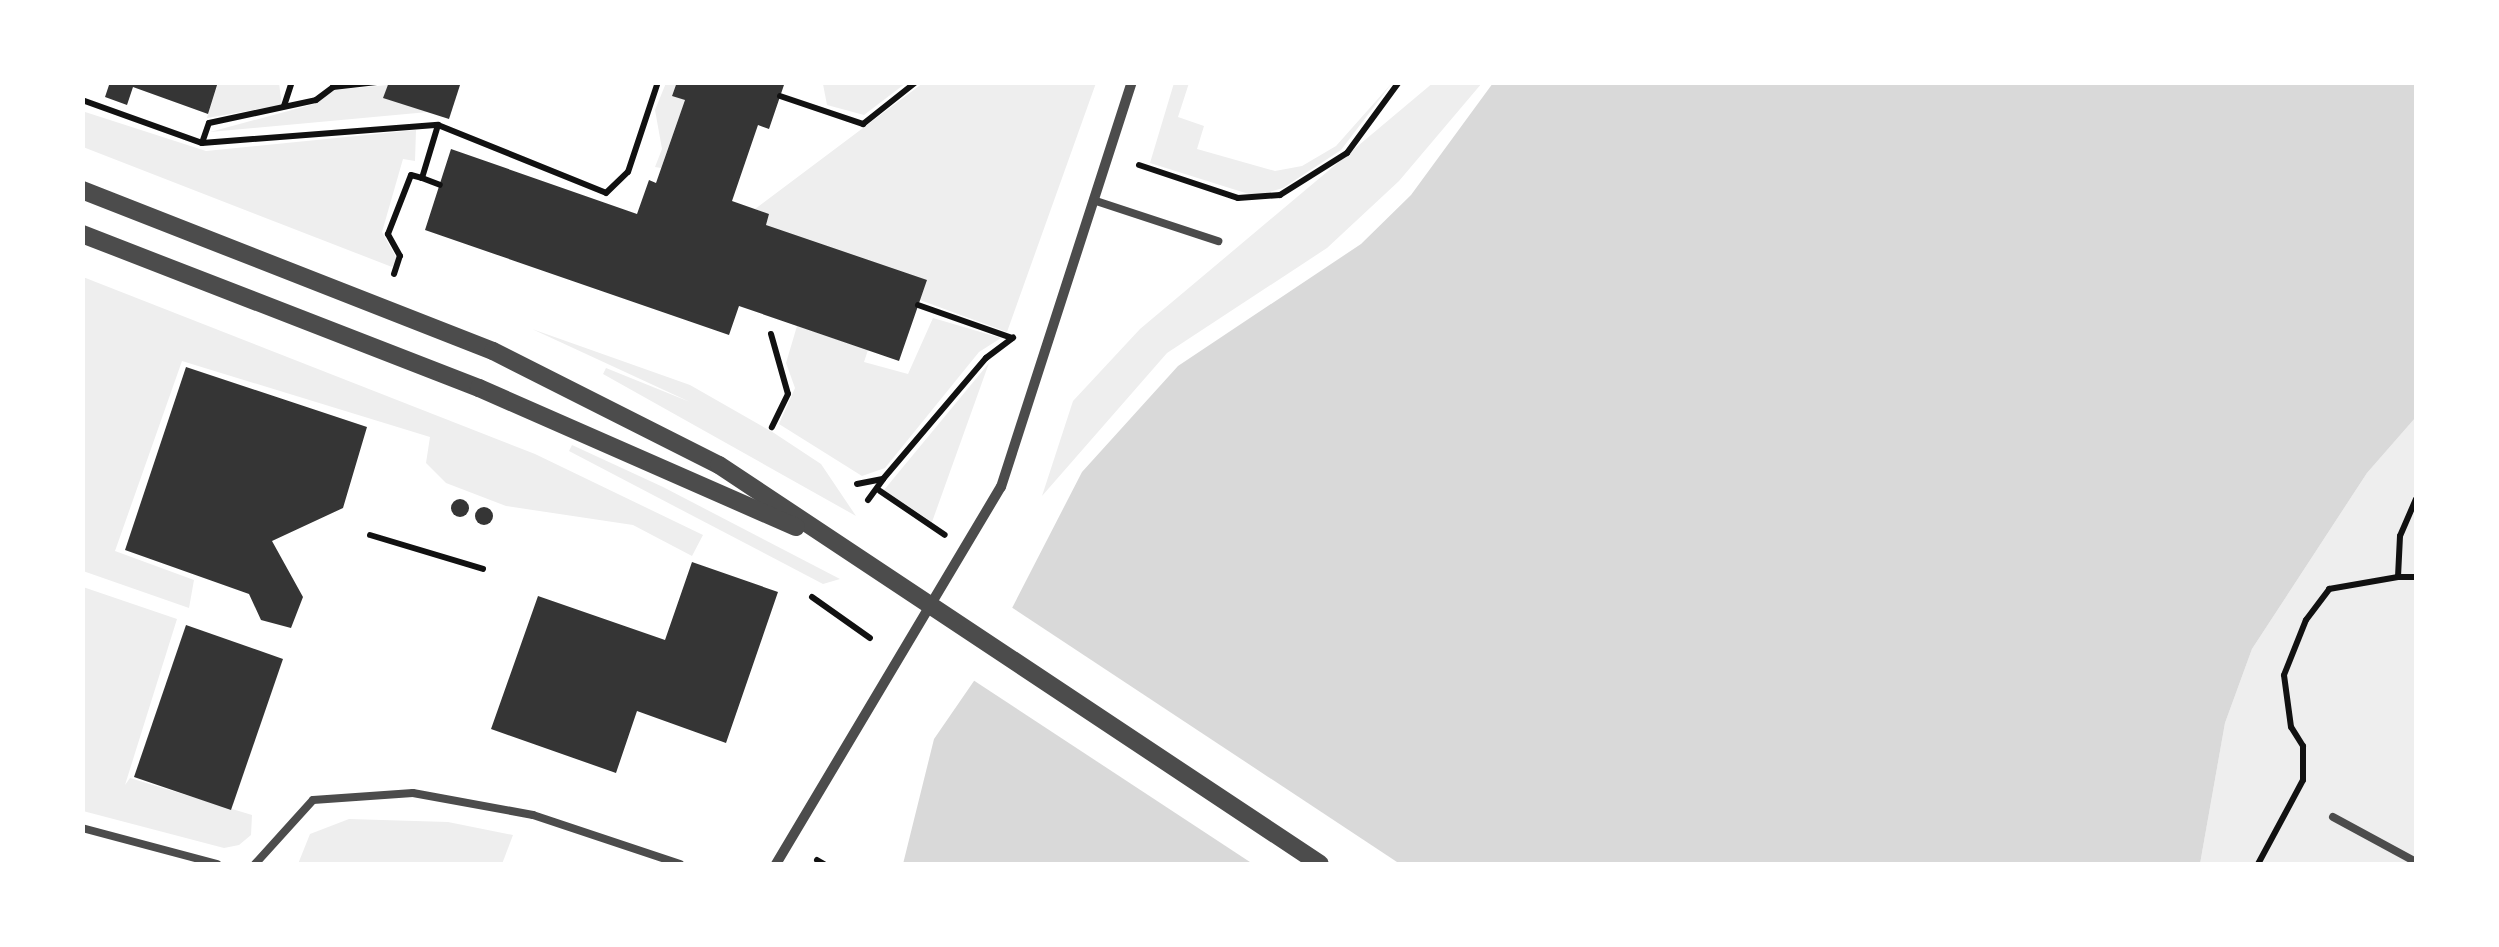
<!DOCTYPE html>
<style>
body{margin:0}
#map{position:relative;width:2499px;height:947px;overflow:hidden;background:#fff;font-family:Inter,sans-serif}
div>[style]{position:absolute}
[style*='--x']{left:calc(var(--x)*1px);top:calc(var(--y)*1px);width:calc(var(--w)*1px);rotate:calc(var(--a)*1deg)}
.green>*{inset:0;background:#eee}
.water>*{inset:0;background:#d9d9d9}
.pier>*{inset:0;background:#fff}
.building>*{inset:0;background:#353535}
.round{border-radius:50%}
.path>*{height:6px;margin:-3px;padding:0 3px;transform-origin:3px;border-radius:3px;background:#111}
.service>*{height:8px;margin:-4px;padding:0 4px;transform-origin:4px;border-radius:4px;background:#4c4c4c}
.minor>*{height:10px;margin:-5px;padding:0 5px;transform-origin:5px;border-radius:5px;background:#4c4c4c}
.tertiary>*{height:18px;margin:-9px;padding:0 9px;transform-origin:9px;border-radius:9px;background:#4c4c4c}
span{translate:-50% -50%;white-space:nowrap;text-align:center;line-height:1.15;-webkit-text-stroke:10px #fff;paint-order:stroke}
.frame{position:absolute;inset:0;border:85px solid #fff;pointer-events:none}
</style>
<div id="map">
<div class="green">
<i style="clip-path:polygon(1434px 82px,1482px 83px,1399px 181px,1327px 248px,1167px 353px,1042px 496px,1073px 401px,1140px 329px)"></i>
<i style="clip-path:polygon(218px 83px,279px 83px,282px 105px,207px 118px)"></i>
<i style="clip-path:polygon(666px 83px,677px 83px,672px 95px,685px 100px,661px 168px,655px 167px,662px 149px,655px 110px)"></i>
<i style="clip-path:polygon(906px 83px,864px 115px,827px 105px,823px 84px)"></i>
<i style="clip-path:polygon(923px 83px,1096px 83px,1007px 332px,920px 300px,766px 225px,769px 214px,755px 209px)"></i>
<i style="clip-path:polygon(1174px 83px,1189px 83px,1178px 117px,1204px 126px,1197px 149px,1275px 171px,1302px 166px,1336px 146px,1392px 83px,1341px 150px,1283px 188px,1255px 196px,1150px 163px)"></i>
<i style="clip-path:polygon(388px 85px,384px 97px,428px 112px,210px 132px,314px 104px,333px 90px)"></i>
<i style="clip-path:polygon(82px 111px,206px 151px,416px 130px,415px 161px,403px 159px,382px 232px,397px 259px,392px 267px,83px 147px)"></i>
<i style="clip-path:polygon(83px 277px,535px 454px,703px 535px,692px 556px,633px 525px,506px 506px,446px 483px,426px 463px,430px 437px,182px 361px,115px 551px,194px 580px,189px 608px,83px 571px)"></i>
<i style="clip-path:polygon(933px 318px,1001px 338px,979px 352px,885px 468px,862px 476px,779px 424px,795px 388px,786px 363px,797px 326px,868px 350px,864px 362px,908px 374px)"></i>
<i style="clip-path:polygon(532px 329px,690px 385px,774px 433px,821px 464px,856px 516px,603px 374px,606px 368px,690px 402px)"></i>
<i style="clip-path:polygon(989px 363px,932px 522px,884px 490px)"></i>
<i style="clip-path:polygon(2416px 417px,2416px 864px,2200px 864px,2225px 723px,2252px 649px,2367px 473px)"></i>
<i style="clip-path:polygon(572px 445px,663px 487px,840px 579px,823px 584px,569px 451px)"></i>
<i style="clip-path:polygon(83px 587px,177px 619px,125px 785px,130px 778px,252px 815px,251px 835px,239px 845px,224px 848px,83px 811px)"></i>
<i style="clip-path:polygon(349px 819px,448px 822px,513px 835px,502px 864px,298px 864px,310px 834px)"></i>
</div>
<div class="water">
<i style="clip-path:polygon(1493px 83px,2416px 83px,2416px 417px,2367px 473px,2252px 649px,2225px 723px,2200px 864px,903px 864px,934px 739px,976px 678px,1082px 472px,1178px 366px,1361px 244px,1411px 195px)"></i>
</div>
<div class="pier">
<i style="clip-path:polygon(1005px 603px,1400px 864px,1253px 864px,970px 678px)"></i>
</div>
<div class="building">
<i style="clip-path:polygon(110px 82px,218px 82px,208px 114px,133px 87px,127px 105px,105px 97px)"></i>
<i style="clip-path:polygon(389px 82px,461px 82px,449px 119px,383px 98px)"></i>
<i style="clip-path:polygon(677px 82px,785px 82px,769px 129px,758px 125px,732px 201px,769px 214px,766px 225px,927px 280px,899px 361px,739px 306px,729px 335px,425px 230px,451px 149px,637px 214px,649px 180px,656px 183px,685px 100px,672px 96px)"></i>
<i style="clip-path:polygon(186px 367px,367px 427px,343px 508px,272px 541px,303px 597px,291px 628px,261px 620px,249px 594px,125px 550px)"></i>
<i class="round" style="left:451px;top:499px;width:18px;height:18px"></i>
<i class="round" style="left:475px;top:507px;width:18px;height:18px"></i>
<i style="clip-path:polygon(692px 562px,778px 592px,726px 743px,637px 711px,616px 773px,491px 729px,538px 596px,665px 640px)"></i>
<i style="clip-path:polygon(186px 625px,283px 659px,231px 810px,134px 777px)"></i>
</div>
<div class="path">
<i style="--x:780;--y:96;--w:88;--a:18.6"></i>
<i style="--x:863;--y:124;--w:68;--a:-38.4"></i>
<i style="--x:82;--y:100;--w:127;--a:19.7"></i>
<i style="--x:202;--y:143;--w:237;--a:-4.4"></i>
<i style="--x:438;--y:125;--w:181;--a:22"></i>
<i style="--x:606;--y:193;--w:30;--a:-44"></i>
<i style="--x:628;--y:172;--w:95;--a:-71.6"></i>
<i style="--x:284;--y:106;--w:25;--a:-72"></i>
<i style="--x:202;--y:143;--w:21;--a:-71"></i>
<i style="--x:209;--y:123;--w:109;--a:-12.1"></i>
<i style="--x:316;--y:100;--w:21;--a:-37"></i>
<i style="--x:333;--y:87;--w:44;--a:-6.5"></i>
<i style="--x:1139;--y:165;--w:104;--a:18.4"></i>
<i style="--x:1238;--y:198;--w:42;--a:-4.1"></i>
<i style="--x:1280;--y:195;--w:79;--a:-32.1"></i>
<i style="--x:1347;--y:153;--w:88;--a:-53.8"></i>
<i style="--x:422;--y:178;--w:19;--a:21"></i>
<i style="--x:394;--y:274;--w:19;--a:-72"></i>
<i style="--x:400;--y:256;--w:25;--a:-119"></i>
<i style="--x:388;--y:234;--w:63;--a:-68.7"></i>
<i style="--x:411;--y:175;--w:11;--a:15"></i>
<i style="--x:422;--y:178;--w:55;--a:-73.2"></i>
<i style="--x:918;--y:305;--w:100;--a:19.3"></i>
<i style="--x:771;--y:334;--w:62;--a:74.2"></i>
<i style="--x:788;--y:394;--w:37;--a:116"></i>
<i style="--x:857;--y:484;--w:26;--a:-11"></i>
<i style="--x:883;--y:479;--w:159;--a:-49.6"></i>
<i style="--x:986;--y:358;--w:34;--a:-37"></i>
<i style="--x:880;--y:491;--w:78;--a:34.1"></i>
<i style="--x:2416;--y:499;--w:40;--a:113.4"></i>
<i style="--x:2400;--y:536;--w:41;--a:92.8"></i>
<i style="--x:2398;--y:577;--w:18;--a:0"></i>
<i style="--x:868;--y:500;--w:26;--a:-54"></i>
<i style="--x:370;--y:535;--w:118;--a:16.7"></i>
<i style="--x:812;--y:597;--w:71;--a:35.3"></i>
<i style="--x:817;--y:860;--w:8;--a:30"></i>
<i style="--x:2258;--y:864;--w:95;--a:-61.8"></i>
<i style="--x:2303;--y:780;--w:34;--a:-90"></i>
<i style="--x:2303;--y:746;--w:22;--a:-122"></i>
<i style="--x:2291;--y:727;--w:52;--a:-97.7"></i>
<i style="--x:2284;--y:675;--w:59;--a:-68.2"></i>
<i style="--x:2306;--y:620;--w:39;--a:-53"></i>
<i style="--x:2329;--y:589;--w:70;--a:-9.9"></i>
</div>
<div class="service">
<i style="--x:1093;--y:200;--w:132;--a:18.2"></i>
<i style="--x:2333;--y:817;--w:94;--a:28.5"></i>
<i style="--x:82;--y:828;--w:140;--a:14.9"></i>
<i style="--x:255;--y:864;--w:86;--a:-47.8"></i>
<i style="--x:313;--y:800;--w:100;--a:-4"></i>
<i style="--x:413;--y:793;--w:122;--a:10.4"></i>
<i style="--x:533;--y:815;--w:155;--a:18.4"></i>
</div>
<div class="minor">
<i style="--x:776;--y:864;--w:439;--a:-59.2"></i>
<i style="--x:1001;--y:487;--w:426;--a:-72.1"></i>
</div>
<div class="tertiary">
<i style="--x:82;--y:190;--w:441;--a:21.4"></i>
<i style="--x:493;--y:351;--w:253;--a:26.8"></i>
<i style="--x:719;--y:465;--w:721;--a:33.58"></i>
<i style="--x:82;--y:234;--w:426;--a:21.2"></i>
<i style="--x:479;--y:388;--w:346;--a:23.7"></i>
</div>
<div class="frame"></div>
</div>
